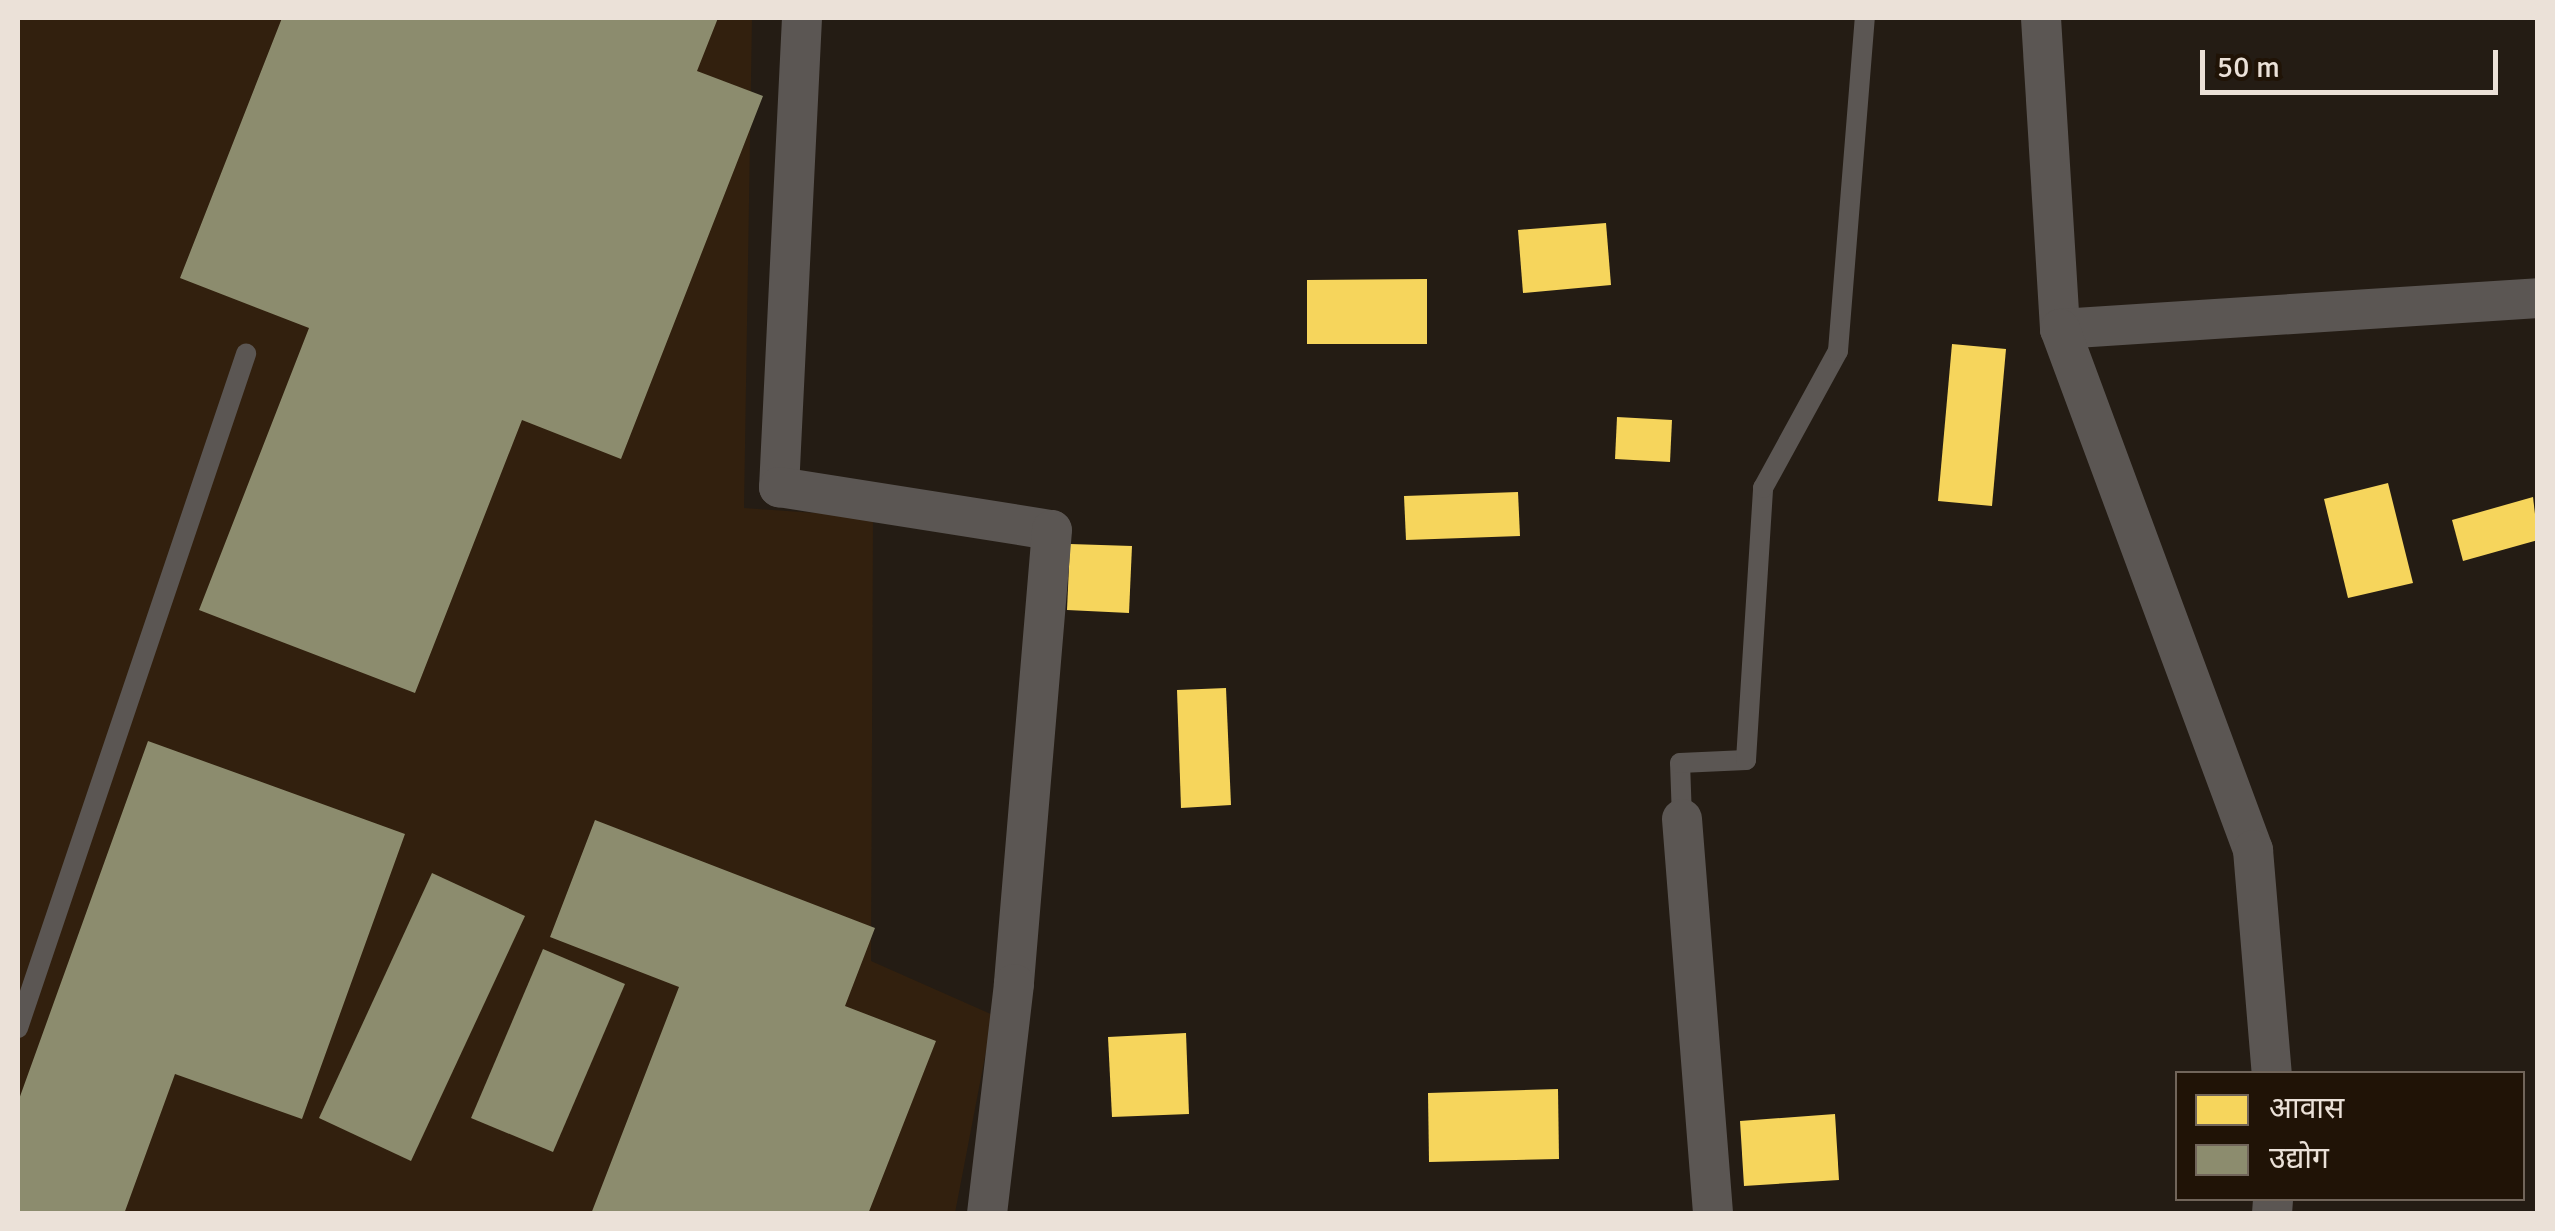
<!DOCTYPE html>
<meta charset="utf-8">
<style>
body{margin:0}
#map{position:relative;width:2555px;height:1231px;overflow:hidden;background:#241c14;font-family:Signika,"Noto Sans Devanagari",sans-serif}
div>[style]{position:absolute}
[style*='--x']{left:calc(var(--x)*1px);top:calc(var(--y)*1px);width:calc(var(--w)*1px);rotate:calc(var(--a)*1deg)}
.built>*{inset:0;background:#32200e}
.homes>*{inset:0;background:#f6d55c}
.industry>*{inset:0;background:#8c8c6e}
.service>*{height:20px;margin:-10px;padding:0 10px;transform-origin:10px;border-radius:10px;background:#5b5653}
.minor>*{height:40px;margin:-20px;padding:0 20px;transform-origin:20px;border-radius:20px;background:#5b5653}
span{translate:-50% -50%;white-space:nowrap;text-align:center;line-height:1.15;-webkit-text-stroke:10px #201306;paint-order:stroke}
.frame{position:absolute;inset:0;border:20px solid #ebe1d8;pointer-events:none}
.legend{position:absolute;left:2175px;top:1071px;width:350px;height:130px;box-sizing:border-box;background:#201306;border:2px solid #71655a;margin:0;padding:12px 18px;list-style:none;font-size:30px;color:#ebe1d8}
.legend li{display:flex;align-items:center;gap:20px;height:50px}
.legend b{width:50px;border:2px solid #71655a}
.scale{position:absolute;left:2200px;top:50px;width:298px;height:45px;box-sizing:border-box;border:5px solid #ebe1d8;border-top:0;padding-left:12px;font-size:30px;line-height:35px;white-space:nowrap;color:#ebe1d8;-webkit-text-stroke:8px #201306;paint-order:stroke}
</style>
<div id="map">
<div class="built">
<i style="clip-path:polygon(18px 18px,752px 18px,744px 508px,873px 517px,871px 961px,993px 1015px,955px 1213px,18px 1213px)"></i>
</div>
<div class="homes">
<i style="clip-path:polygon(1606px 223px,1611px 285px,1523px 293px,1518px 230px)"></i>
<i style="clip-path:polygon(1427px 279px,1427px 344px,1307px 344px,1307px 280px)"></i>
<i style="clip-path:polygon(1952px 344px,2006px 349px,1992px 506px,1938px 501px)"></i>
<i style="clip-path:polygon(1617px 417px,1672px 420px,1670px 462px,1615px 459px)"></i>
<i style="clip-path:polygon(2388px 483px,2413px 583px,2348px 598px,2324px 499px)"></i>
<i style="clip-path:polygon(1518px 492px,1520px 536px,1406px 540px,1404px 496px)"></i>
<i style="clip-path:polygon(2533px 497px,2538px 540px,2463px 561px,2452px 520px)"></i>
<i style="clip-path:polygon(1070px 544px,1132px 546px,1129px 613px,1067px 610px)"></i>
<i style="clip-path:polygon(1226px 688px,1231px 805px,1181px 808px,1177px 690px)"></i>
<i style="clip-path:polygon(1186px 1033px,1189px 1114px,1112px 1117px,1108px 1037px)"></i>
<i style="clip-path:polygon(1558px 1089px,1559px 1159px,1429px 1162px,1428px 1093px)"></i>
<i style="clip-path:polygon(1835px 1114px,1839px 1180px,1744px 1186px,1740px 1121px)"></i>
</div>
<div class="industry">
<i style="clip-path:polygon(282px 18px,718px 18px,697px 71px,763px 96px,621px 459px,522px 420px,415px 693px,199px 610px,309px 328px,180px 278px)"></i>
<i style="clip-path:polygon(148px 741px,405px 834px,302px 1119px,175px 1074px,124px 1214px,18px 1214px,18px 1102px)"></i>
<i style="clip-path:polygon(595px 820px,875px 928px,845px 1006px,936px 1041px,868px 1214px,591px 1214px,679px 987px,550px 937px)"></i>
<i style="clip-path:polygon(432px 873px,525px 916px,411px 1161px,319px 1118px)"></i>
<i style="clip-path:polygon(543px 949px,625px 984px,553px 1152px,471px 1118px)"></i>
</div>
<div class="service">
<i style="--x:1682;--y:819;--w:56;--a:-92"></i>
<i style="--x:1680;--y:763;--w:66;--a:-2.6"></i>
<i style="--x:1746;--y:760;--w:273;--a:-86.4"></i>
<i style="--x:1763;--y:488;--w:156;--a:-61.3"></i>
<i style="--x:1838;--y:351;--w:334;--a:-85.4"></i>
<i style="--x:18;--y:1028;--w:712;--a:-71.31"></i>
</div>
<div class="minor">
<i style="--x:802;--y:18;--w:470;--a:92.8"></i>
<i style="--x:779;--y:487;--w:276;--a:9"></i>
<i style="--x:1052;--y:530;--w:456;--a:94.8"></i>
<i style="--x:1014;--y:984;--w:232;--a:96.7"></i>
<i style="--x:2041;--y:18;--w:312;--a:86.5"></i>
<i style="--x:2060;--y:329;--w:479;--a:-3.7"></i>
<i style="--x:2060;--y:329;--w:556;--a:69.67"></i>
<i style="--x:2253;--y:850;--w:225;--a:85.2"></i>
<i style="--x:1682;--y:819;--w:396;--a:85.5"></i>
<i style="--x:2272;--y:1214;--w:16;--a:-86"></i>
</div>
<div class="frame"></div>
<ul class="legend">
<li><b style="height:28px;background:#f6d55c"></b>आवास</li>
<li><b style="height:28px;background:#8c8c6e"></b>उद्योग</li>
</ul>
<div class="scale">50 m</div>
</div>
